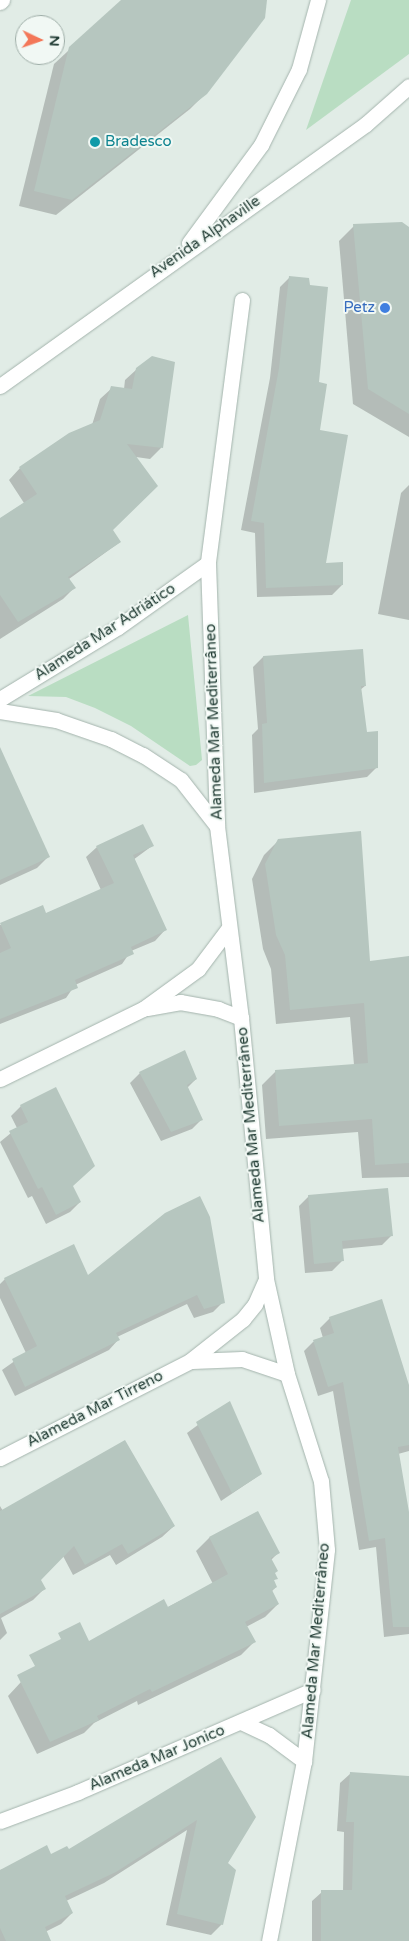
<!DOCTYPE html>
<meta charset="utf-8">
<style>
body{margin:0}
#map{position:relative;width:409px;height:1941px;overflow:hidden;background:#e1ece6;font-family:"Varela Round",sans-serif}
div>[style]{position:absolute}
[style*='--x']{left:calc(var(--x)*1px);top:calc(var(--y)*1px);width:calc(var(--w)*1px);rotate:calc(var(--a)*1deg)}
.green>*{inset:0;background:#b9ddc2}
.shadow>*{inset:0;background:#0003}
.building>*{inset:0;background:#b6c6bf}
.roads{filter:drop-shadow(0 0 1px #a4b4ad) drop-shadow(0 0 1px #a4b4ad)}
.street>*{height:15px;margin:-7.5px;padding:0 7.5px;transform-origin:7.5px;border-radius:7.5px;background:#fff}
.secondary>*{height:15px;margin:-7.5px;padding:0 7.5px;transform-origin:7.5px;border-radius:7.5px;background:#fff}
.dots>*{width:14px;height:14px;translate:-50% -50%;box-sizing:border-box;border:2px solid #f1f8f4;border-radius:50%}
span{translate:-50% -50%;white-space:nowrap;text-align:center;line-height:1.15;-webkit-text-stroke:4px #f1f8f4;paint-order:stroke}
.culture-label{font-size:15px;color:#0d838f}
.left{translate:0 -50%;text-align:left}
.street-label{font-size:15px;color:#213c34}
.shop-label{font-size:15px;color:#366cbe}
.right{translate:-100% -50%;text-align:right}
.north{position:absolute;left:15px;top:15px;width:50px;height:50px;box-sizing:border-box;background:#f1f8f4;border:1px solid #9eada7;border-radius:50%;rotate:93deg;font-size:14px;font-weight:700;line-height:20px;text-align:center;color:#213c34}
.north::after{content:'';display:block;margin:auto;width:18px;height:22px;background:#f37758;clip-path:polygon(50% 0,100% 100%,50% 72%,0 100%)}
</style>
<div id="map">
<div class="green">
<i style="clip-path:polygon(351px 0,409px 0,409px 54px,306px 130px)"></i>
<i style="clip-path:polygon(188px 615px,202px 760px,196px 765px,190px 766px,131px 726px,95px 708px,66px 697px,28px 696px)"></i>
</div>
<div class="shadow">
<i style="clip-path:polygon(123px 0,266px 0,206px 93px,190px 109px,56px 215px,19px 206px,54px 64px)"></i>
<i style="clip-path:polygon(354px 226px,409px 229px,409px 437px,353px 404px,339px 241px)"></i>
<i style="clip-path:polygon(290px 277px,318px 383px,324px 564px,342px 585px,332px 595px,257px 597px,255px 533px,241px 530px,270px 378px,280px 287px)"></i>
<i style="clip-path:polygon(173px 363px,161px 448px,150px 459px,136px 457px,112px 530px,120px 542px,69px 579px,74px 588px,63px 599px,0 639px,0 519px,24px 503px,9px 480px,20px 468px,92px 425px,100px 399px,112px 388px,124px 389px,125px 380px,137px 369px)"></i>
<i style="clip-path:polygon(409px 485px,409px 620px,378px 614px,401px 493px)"></i>
<i style="clip-path:polygon(263px 657px,365px 686px,360px 690px,366px 733px,377px 767px,367px 777px,254px 793px,252px 735px,258px 729px,253px 667px)"></i>
<i style="clip-path:polygon(0 784px,48px 857px,37px 868px,0 885px)"></i>
<i style="clip-path:polygon(278px 841px,369px 962px,409px 957px,409px 1177px,362px 1178px,358px 1132px,266px 1139px,262px 1085px,276px 1071px,354px 1065px,350px 1017px,276px 1024px,271px 969px,263px 949px,252px 879px,264px 855px)"></i>
<i style="clip-path:polygon(152px 846px,133px 860px,165px 930px,155px 941px,131px 951px,122px 964px,75px 985px,66px 998px,0 1024px,0 925px,45px 914px,101px 890px,86px 857px,97px 847px)"></i>
<i style="clip-path:polygon(140px 1073px,196px 1079px,187px 1088px,201px 1120px,192px 1129px,161px 1141px,130px 1083px)"></i>
<i style="clip-path:polygon(21px 1106px,80px 1202px,70px 1212px,46px 1224px,32px 1196px,28px 1198px,0 1142px,17px 1128px,11px 1116px)"></i>
<i style="clip-path:polygon(309px 1196px,391px 1236px,382px 1245px,341px 1249px,342px 1261px,332px 1271px,305px 1273px,299px 1206px)"></i>
<i style="clip-path:polygon(165px 1214px,223px 1302px,213px 1312px,194px 1318px,187px 1304px,117px 1337px,118px 1340px,109px 1350px,15px 1396px,2px 1370px,26px 1353px,0 1298px,0 1284px,5px 1279px,88px 1277px)"></i>
<i style="clip-path:polygon(330px 1318px,409px 1393px,409px 1451px,398px 1454px,409px 1519px,409px 1634px,384px 1637px,376px 1547px,359px 1550px,333px 1391px,318px 1396px,304px 1351px,313px 1342px,323px 1338px,320px 1328px)"></i>
<i style="clip-path:polygon(229px 1402px,261px 1474px,221px 1501px,187px 1433px)"></i>
<i style="clip-path:polygon(0 1506px,3px 1511px,174px 1526px,162px 1537px,116px 1565px,110px 1555px,73px 1575px,63px 1556px,40px 1580px,44px 1589px,33px 1600px,1px 1618px,7px 1633px,0 1640px)"></i>
<i style="clip-path:polygon(257px 1512px,278px 1553px,271px 1560px,276px 1578px,273px 1581px,276px 1587px,271px 1592px,278px 1604px,265px 1617px,246px 1627px,254px 1642px,241px 1655px,138px 1705px,137px 1701px,94px 1723px,84px 1733px,37px 1754px,8px 1696px,21px 1682px,213px 1584px,196px 1551px,209px 1538px)"></i>
<i style="clip-path:polygon(221px 1758px,226px 1864px,222px 1924px,211px 1935px,166px 1925px,187px 1830px,104px 1883px,66px 1901px,72px 1913px,61px 1924px,45px 1932px,50px 1941px,0 1941px,0 1870px,68px 1851px)"></i>
<i style="clip-path:polygon(350px 1774px,409px 1777px,409px 1941px,312px 1941px,312px 1901px,322px 1892px,343px 1892px,344px 1832px,337px 1831px,340px 1783px)"></i>
</div>
<div class="building">
<i style="clip-path:polygon(121px 0,267px 0,265px 18px,207px 94px,72px 200px,34px 191px,69px 47px)"></i>
<i style="clip-path:polygon(402px 222px,409px 227px,409px 414px,368px 389px,353px 224px)"></i>
<i style="clip-path:polygon(289px 276px,309px 278px,310px 285px,328px 287px,319px 382px,327px 384px,320px 430px,348px 435px,326px 563px,343px 562px,343px 585px,266px 588px,264px 523px,251px 521px,279px 368px)"></i>
<i style="clip-path:polygon(152px 356px,175px 362px,163px 448px,127px 444px,158px 486px,113px 530px,121px 542px,68px 577px,76px 588px,18px 622px,0 595px,0 518px,37px 494px,19px 467px,69px 433px,100px 420px,111px 386px,132px 389px,136px 368px)"></i>
<i style="clip-path:polygon(363px 649px,366px 686px,361px 686px,367px 732px,378px 731px,378px 768px,264px 783px,262px 724px,267px 723px,263px 656px)"></i>
<i style="clip-path:polygon(0 747px,50px 857px,0 880px)"></i>
<i style="clip-path:polygon(143px 824px,154px 846px,133px 855px,167px 930px,131px 947px,134px 954px,75px 980px,78px 988px,0 1019px,0 953px,11px 948px,0 923px,43px 905px,46px 913px,114px 883px,96px 846px)"></i>
<i style="clip-path:polygon(361px 831px,370px 961px,409px 956px,409px 1163px,375px 1165px,372px 1119px,279px 1126px,275px 1070px,368px 1063px,364px 1003px,290px 1010px,285px 955px,276px 935px,265px 864px,278px 839px)"></i>
<i style="clip-path:polygon(185px 1050px,197px 1079px,187px 1085px,203px 1120px,171px 1132px,139px 1072px)"></i>
<i style="clip-path:polygon(56px 1087px,95px 1166px,73px 1186px,81px 1202px,56px 1215px,42px 1187px,38px 1189px,9px 1131px,28px 1122px,20px 1105px)"></i>
<i style="clip-path:polygon(388px 1188px,393px 1236px,342px 1241px,344px 1261px,314px 1264px,308px 1195px)"></i>
<i style="clip-path:polygon(200px 1196px,210px 1217px,225px 1303px,204px 1309px,197px 1295px,116px 1333px,120px 1340px,25px 1387px,12px 1359px,37px 1346px,4px 1278px,74px 1244px,88px 1275px,165px 1213px)"></i>
<i style="clip-path:polygon(382px 1299px,409px 1385px,409px 1445px,398px 1447px,409px 1512px,409px 1627px,393px 1627px,385px 1538px,369px 1541px,343px 1382px,328px 1387px,313px 1340px,334px 1333px,329px 1317px)"></i>
<i style="clip-path:polygon(230px 1401px,262px 1474px,232px 1493px,196px 1422px)"></i>
<i style="clip-path:polygon(125px 1440px,175px 1526px,128px 1554px,122px 1544px,85px 1565px,74px 1546px,41px 1580px,46px 1589px,0 1614px,0 1511px)"></i>
<i style="clip-path:polygon(258px 1511px,280px 1553px,271px 1558px,278px 1571px,275px 1573px,278px 1579px,274px 1580px,277px 1587px,272px 1590px,279px 1604px,245px 1622px,256px 1642px,152px 1692px,150px 1689px,97px 1716px,99px 1720px,50px 1742px,17px 1675px,35px 1666px,29px 1655px,61px 1639px,58px 1633px,80px 1622px,89px 1641px,164px 1599px,168px 1607px,228px 1574px,209px 1537px)"></i>
<i style="clip-path:polygon(221px 1757px,256px 1817px,228px 1863px,236px 1870px,223px 1925px,177px 1914px,197px 1820px,116px 1872px,65px 1896px,73px 1913px,45px 1927px,51px 1941px,6px 1941px,0 1928px,0 1870px,47px 1845px,51px 1854px,67px 1846px,69px 1849px)"></i>
<i style="clip-path:polygon(350px 1772px,409px 1776px,409px 1941px,321px 1941px,321px 1890px,352px 1890px,354px 1822px,346px 1822px)"></i>
</div>
<div class="roads">
<div class="street">
<i style="--x:242;--y:300;--w:265;--a:97.4"></i>
<i style="--x:208;--y:563;--w:263;--a:88"></i>
<i style="--x:217;--y:826;--w:193;--a:82.9"></i>
<i style="--x:241;--y:1018;--w:262;--a:84.5"></i>
<i style="--x:266;--y:1279;--w:97;--a:77.5"></i>
<i style="--x:287;--y:1374;--w:112;--a:72.4"></i>
<i style="--x:321;--y:1481;--w:69;--a:85"></i>
<i style="--x:327;--y:1550;--w:212;--a:96.2"></i>
<i style="--x:304;--y:1761;--w:183;--a:101"></i>
<i style="--x:0;--y:699;--w:138;--a:-31.4"></i>
<i style="--x:118;--y:627;--w:110;--a:-35.4"></i>
<i style="--x:0;--y:711;--w:57;--a:9.1"></i>
<i style="--x:56;--y:720;--w:58;--a:19.1"></i>
<i style="--x:111;--y:739;--w:36;--a:27"></i>
<i style="--x:143;--y:755;--w:45;--a:33.3"></i>
<i style="--x:181;--y:780;--w:58;--a:52"></i>
<i style="--x:147;--y:1008;--w:34;--a:-10"></i>
<i style="--x:180;--y:1002;--w:39;--a:10"></i>
<i style="--x:218;--y:1009;--w:25;--a:21"></i>
<i style="--x:0;--y:1079;--w:159;--a:-26.1"></i>
<i style="--x:143;--y:1009;--w:68;--a:-36"></i>
<i style="--x:198;--y:969;--w:50;--a:-53.1"></i>
<i style="--x:192;--y:1361;--w:50;--a:-2.3"></i>
<i style="--x:242;--y:1359;--w:47;--a:18.4"></i>
<i style="--x:0;--y:1458;--w:213;--a:-27"></i>
<i style="--x:190;--y:1361;--w:68;--a:-38.4"></i>
<i style="--x:243;--y:1319;--w:19;--a:-51"></i>
<i style="--x:255;--y:1304;--w:27;--a:-66"></i>
<i style="--x:241;--y:1722;--w:31;--a:25"></i>
<i style="--x:269;--y:1735;--w:44;--a:36.6"></i>
<i style="--x:0;--y:1821;--w:83;--a:-20.4"></i>
<i style="--x:78;--y:1792;--w:256;--a:-23.5"></i>
</div>
<div class="secondary">
<i style="--x:0;--y:2;--w:3;--a:-45"></i>
<i style="--x:189;--y:243;--w:122;--a:-53.7"></i>
<i style="--x:261;--y:145;--w:85;--a:-63.4"></i>
<i style="--x:299;--y:69;--w:72;--a:-74.6"></i>
<i style="--x:0;--y:386;--w:450;--a:-35.6"></i>
<i style="--x:366;--y:124;--w:57;--a:-41.5"></i>
</div>
</div>
<div class="dots">
<i style="left:95px;top:142px;background:#0f9aa8"></i>
<i style="left:385px;top:308px;background:#3f7fe0"></i>
</div>
<div class="culture-label">
<span class="left" style="left:105px;top:142px">Bradesco</span>
</div>
<div class="street-label">
<span style="left:205px;top:237px;rotate:-35deg">Avenida Alphaville</span>
<span style="left:105px;top:632px;rotate:-33deg">Alameda Mar Adriático</span>
<span style="left:214px;top:722px;rotate:-92deg">Alameda Mar Mediterrâneo</span>
<span style="left:251px;top:1125px;rotate:-95deg">Alameda Mar Mediterrâneo</span>
<span style="left:95px;top:1409px;rotate:-27deg">Alameda Mar Tirreno</span>
<span style="left:316px;top:1641px;rotate:-85deg">Alameda Mar Mediterrâneo</span>
<span style="left:157px;top:1758px;rotate:-23deg">Alameda Mar Jonico</span>
</div>
<div class="shop-label">
<span class="right" style="left:375px;top:308px">Petz</span>
</div>
<div class="north">N</div>
</div>
